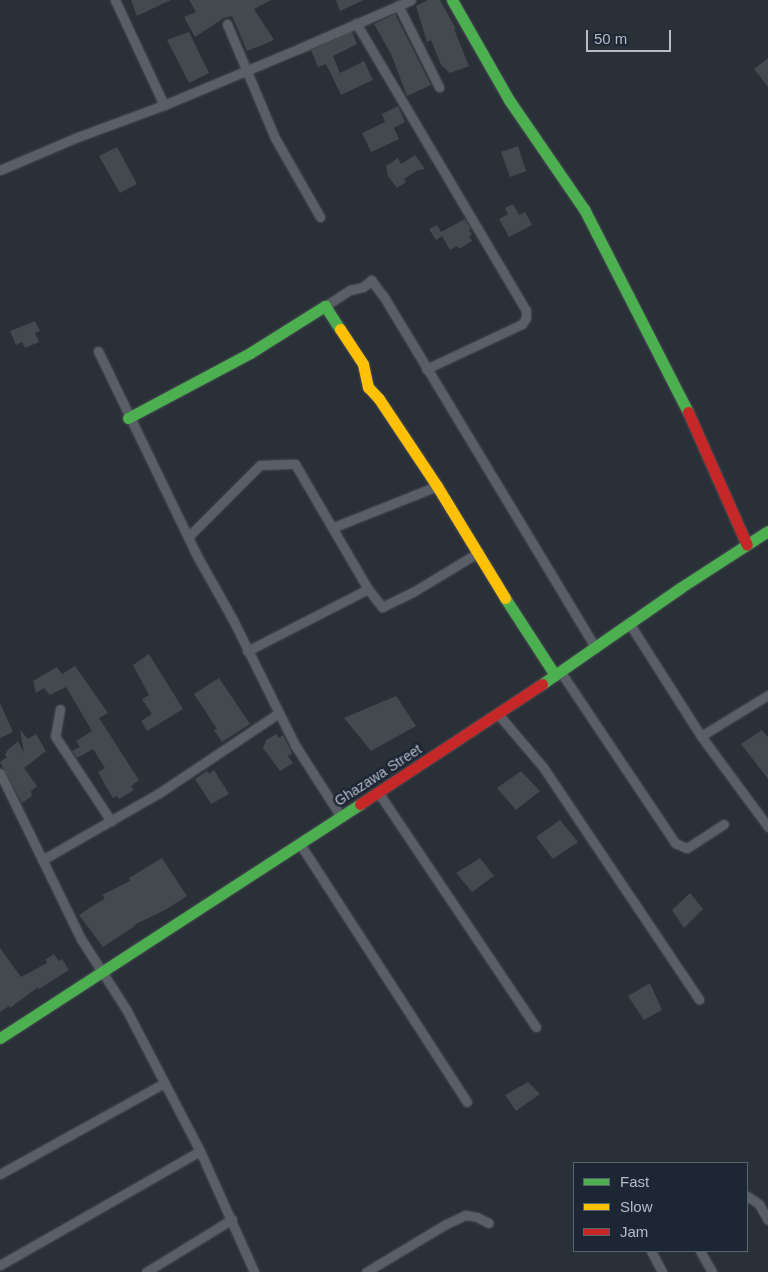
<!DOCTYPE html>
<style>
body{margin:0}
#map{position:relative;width:768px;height:1272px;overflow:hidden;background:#2a3038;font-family:Arial,sans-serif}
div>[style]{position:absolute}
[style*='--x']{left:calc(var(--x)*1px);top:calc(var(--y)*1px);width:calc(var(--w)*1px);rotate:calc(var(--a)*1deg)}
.building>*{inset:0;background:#444950}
.roads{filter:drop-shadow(0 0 1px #484c53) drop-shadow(0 0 1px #484c53)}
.street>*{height:9px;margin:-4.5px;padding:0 4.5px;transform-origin:4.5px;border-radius:4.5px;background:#5a5e66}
.fast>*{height:11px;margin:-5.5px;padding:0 5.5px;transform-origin:5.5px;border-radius:5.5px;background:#4caf50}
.slow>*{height:11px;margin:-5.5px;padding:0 5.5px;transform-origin:5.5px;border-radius:5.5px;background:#ffc107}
.jam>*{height:11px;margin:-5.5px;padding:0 5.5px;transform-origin:5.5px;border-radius:5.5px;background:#c62828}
span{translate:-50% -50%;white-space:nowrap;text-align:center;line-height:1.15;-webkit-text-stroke:5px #1d2633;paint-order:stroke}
.street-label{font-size:14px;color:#b4bcc9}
.legend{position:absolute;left:573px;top:1162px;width:175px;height:90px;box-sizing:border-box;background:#1d2633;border:1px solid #59626f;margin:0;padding:6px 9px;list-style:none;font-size:15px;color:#b4bcc9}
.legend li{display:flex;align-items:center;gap:10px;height:25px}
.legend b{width:25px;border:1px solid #59626f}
.scale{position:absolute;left:586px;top:30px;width:85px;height:22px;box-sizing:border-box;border:2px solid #b4bcc9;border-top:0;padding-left:6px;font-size:15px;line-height:18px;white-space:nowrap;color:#b4bcc9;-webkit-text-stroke:4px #1d2633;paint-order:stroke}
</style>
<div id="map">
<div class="building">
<i style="clip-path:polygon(131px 0,171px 0,137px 16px)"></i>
<i style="clip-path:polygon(189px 0,271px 0,254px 9px,274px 40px,247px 51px,232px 16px,224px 18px,195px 37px,184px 17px,196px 12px)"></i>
<i style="clip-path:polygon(336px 0,364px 0,340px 11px)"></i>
<i style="clip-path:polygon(428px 0,440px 0,456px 29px,454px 29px,469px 66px,450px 73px,441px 65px,431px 40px,427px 42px,416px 6px)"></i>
<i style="clip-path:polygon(395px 14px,431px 85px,407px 96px,391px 54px,374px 24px)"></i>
<i style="clip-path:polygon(189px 32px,209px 73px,189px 83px,167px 40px)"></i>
<i style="clip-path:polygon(352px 32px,357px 44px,333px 56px,340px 73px,364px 61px,373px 80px,341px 95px,326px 64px,318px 67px,311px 50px)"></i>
<i style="clip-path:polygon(768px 58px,768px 87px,754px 69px)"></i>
<i style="clip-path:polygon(398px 106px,405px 122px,394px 128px,399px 139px,371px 152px,362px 133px,385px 122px,382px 114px)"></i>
<i style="clip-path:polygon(518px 146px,526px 171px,510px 177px,501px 152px)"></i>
<i style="clip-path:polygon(117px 147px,137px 184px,120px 193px,99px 156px)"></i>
<i style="clip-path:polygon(415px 155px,425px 169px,418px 170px,404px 179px,406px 182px,397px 188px,388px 176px,386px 166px,398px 158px,401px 164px)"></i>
<i style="clip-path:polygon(513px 204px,519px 215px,525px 212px,532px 225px,509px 237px,499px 219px,508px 214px,505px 208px)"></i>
<i style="clip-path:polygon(465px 219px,471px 229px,469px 230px,472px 235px,469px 236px,472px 241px,459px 249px,457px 246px,450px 250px,442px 236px,436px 240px,429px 229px,437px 225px,441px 232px)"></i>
<i style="clip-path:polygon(35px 321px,40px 331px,35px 333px,39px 342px,25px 348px,22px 342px,16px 345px,10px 331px)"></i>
<i style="clip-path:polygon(149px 654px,183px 709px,147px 731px,141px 721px,152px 714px,142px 699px,149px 695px,133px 665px)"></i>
<i style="clip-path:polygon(75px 666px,108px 713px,99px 718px,139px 780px,131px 786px,134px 790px,119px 799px,117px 796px,113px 798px,105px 785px,98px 772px,105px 768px,93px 749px,77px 758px,72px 751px,80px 747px,76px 741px,92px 731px,66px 687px,50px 695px,44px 688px,36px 693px,33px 681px,57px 667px,62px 674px)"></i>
<i style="clip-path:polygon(219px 678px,250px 724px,222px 742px,214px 730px,217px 729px,194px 694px)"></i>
<i style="clip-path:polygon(396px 696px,416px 726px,371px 751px,344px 718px)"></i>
<i style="clip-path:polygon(0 703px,13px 732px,0 738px)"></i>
<i style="clip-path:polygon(20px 730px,28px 739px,36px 734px,46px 751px,24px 768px,37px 786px,31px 791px,32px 796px,22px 803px,0 762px,7px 757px,5px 755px,7px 751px,18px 741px,24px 753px)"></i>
<i style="clip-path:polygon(762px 730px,768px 737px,768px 779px,741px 744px)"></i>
<i style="clip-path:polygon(276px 734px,279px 738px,283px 735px,291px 751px,292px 754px,288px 756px,293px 763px,280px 771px,263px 748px,266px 740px)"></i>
<i style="clip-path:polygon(214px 770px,229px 794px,211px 804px,195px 779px,207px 771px,209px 774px)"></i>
<i style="clip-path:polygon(521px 771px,540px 791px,516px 810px,497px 788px)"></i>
<i style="clip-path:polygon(560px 820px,578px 842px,553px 859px,536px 837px)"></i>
<i style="clip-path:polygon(162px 858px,187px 896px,165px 910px,134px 925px,135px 926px,103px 947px,79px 915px,105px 898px,102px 895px,130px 881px,129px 878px)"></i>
<i style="clip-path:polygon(480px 858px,494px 876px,472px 892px,456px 873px)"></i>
<i style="clip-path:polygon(690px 893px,703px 909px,684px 928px,672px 910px)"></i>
<i style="clip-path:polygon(0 948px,21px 977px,47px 963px,46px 959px,54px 954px,59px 961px,62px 959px,69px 970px,39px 989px,38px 987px,10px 1008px,9px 1006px,0 1012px)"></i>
<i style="clip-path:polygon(650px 983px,662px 1010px,644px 1020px,628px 996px)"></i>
<i style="clip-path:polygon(528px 1082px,540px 1094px,516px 1111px,505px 1095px)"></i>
</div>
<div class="roads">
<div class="street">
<i style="--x:115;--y:0;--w:116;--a:65"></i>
<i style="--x:398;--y:5;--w:92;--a:63.4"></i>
<i style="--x:356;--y:23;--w:334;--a:59.4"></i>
<i style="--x:526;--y:310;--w:8;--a:90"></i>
<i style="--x:526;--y:318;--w:7;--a:124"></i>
<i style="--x:522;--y:324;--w:106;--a:154.9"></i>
<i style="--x:227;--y:24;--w:124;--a:67.2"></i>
<i style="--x:275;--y:138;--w:91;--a:60.3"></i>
<i style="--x:0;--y:170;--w:82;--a:-23.1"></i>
<i style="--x:75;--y:138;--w:95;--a:-20.3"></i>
<i style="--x:164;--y:105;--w:145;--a:-22.7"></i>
<i style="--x:298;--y:49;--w:123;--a:-23.4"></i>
<i style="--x:325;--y:306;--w:30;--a:-33"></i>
<i style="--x:350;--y:290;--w:13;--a:-13"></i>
<i style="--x:363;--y:287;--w:11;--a:-41"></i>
<i style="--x:371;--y:280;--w:21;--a:53"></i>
<i style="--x:384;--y:297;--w:409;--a:58.9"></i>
<i style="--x:98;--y:351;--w:225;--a:64.2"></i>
<i style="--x:196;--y:554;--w:76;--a:60.7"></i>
<i style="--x:233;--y:620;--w:140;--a:63.6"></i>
<i style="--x:295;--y:745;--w:85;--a:57.4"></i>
<i style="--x:334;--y:527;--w:111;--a:-21.7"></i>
<i style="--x:189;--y:536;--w:100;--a:-45"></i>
<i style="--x:260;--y:465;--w:35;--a:-2"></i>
<i style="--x:295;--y:464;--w:145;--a:59.7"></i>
<i style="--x:368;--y:589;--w:23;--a:52"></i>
<i style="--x:382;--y:607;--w:34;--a:-26"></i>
<i style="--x:413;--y:592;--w:77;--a:-31.2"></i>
<i style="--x:629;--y:623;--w:134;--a:57.5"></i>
<i style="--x:701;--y:736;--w:113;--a:53.6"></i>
<i style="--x:247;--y:651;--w:136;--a:-27.1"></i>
<i style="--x:560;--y:671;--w:207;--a:56.2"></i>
<i style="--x:675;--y:843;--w:13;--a:23"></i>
<i style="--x:687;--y:848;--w:44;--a:-33"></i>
<i style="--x:60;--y:709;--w:27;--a:100"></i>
<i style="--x:55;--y:736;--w:102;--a:56.6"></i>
<i style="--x:498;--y:714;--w:70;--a:49.7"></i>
<i style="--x:543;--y:767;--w:280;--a:56.1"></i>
<i style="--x:701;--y:736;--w:79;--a:-31.5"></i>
<i style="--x:0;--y:773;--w:185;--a:64"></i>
<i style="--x:81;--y:939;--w:83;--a:57.3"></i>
<i style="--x:126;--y:1009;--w:160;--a:62.5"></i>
<i style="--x:200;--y:1151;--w:133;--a:65.9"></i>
<i style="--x:378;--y:792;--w:283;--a:56.1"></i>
<i style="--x:300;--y:844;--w:307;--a:57.1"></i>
<i style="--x:42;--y:860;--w:135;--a:-29.8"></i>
<i style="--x:159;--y:793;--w:144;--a:-33.7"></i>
<i style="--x:0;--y:1174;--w:188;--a:-29"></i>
<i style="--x:747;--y:1196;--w:14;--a:34"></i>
<i style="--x:759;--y:1204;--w:18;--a:61"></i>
<i style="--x:651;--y:1251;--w:24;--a:62"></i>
<i style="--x:700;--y:1251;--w:24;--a:60"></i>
<i style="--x:0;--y:1265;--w:230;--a:-29.7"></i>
<i style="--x:146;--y:1272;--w:101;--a:-31.6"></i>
<i style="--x:366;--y:1272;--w:93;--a:-31"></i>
<i style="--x:446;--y:1224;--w:21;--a:-25"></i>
<i style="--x:465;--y:1215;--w:12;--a:9"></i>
<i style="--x:477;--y:1217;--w:13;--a:27"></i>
</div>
<div class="fast">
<i style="--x:452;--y:0;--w:115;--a:60.3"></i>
<i style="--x:509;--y:100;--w:132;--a:55.5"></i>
<i style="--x:584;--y:209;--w:228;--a:62.9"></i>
<i style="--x:128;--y:418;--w:138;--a:-28"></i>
<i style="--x:250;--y:353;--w:89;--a:-32.1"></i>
<i style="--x:325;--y:306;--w:27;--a:57"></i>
<i style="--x:505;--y:598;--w:92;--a:57"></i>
<i style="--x:542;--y:684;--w:168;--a:-34.8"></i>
<i style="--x:680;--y:588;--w:105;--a:-32.9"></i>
<i style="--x:0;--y:1038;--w:429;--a:-33"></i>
</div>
<div class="slow">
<i style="--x:340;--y:329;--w:42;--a:56.7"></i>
<i style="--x:363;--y:364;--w:24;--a:78"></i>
<i style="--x:368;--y:387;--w:16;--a:47"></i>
<i style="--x:379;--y:399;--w:105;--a:56.3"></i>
<i style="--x:437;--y:486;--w:131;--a:58.7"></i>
</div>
<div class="jam">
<i style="--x:688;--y:412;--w:145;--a:66.1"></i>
<i style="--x:360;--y:804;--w:218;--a:-33.4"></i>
</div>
</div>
<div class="street-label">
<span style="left:378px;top:775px;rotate:-33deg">Ghazawa Street</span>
</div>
<ul class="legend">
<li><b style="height:6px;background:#4caf50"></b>Fast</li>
<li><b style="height:6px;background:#ffc107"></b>Slow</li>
<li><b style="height:6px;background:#c62828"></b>Jam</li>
</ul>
<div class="scale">50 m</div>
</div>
